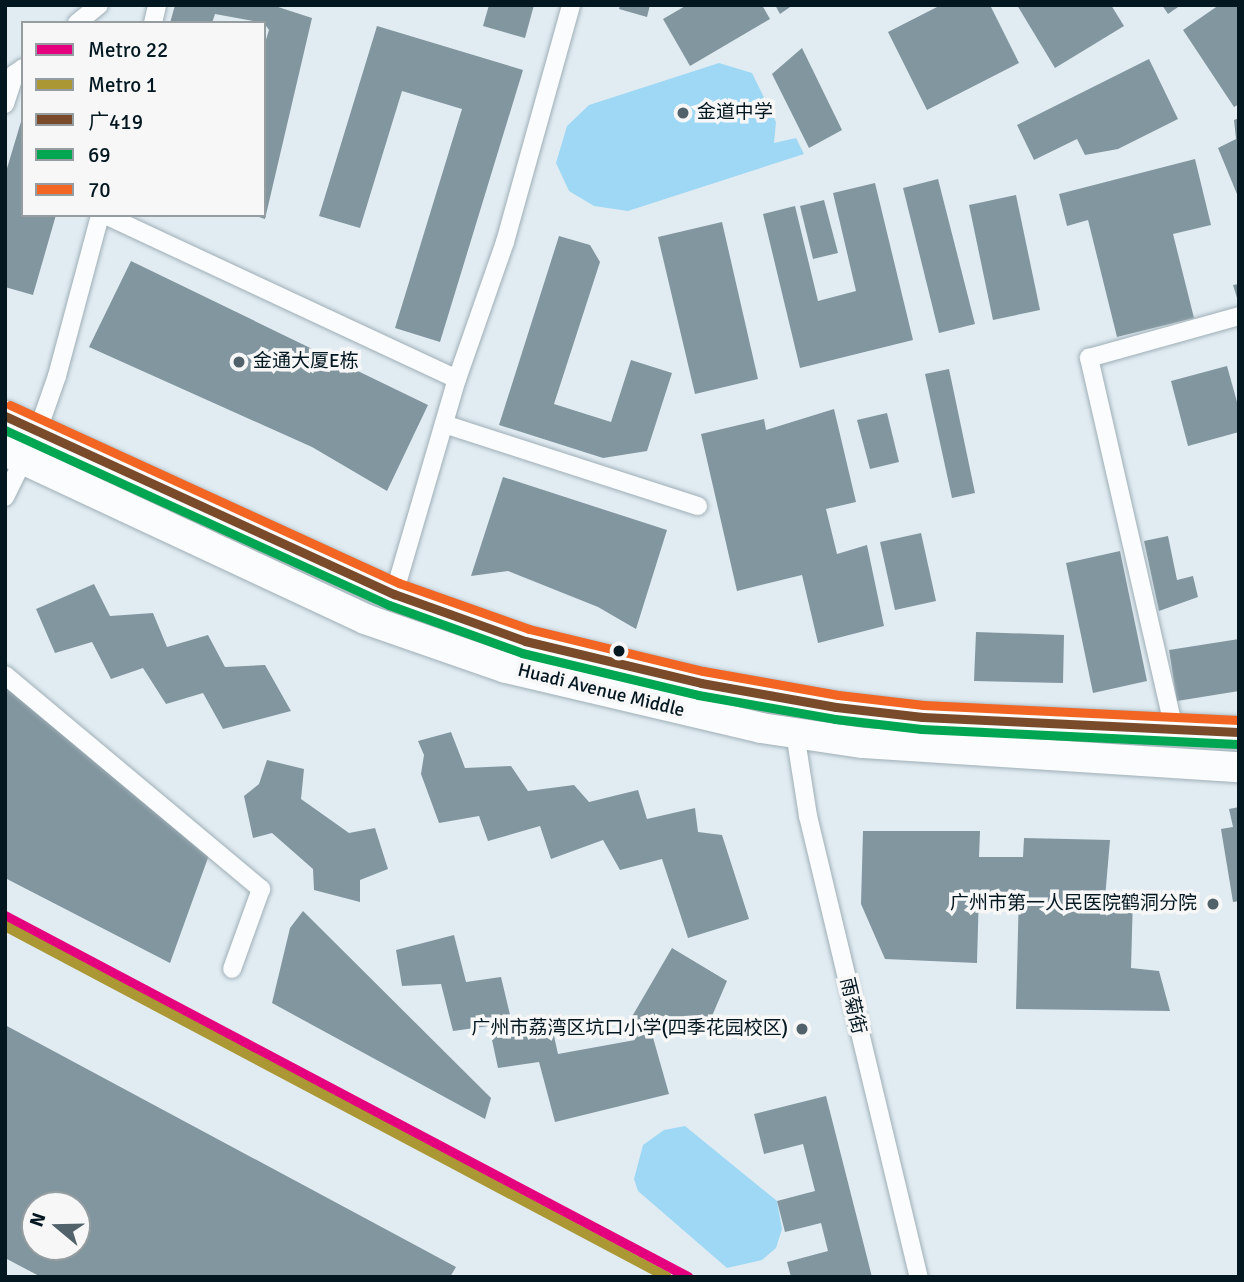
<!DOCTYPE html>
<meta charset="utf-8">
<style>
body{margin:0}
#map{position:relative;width:1244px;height:1282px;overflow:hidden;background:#e1ecf2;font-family:Signika,"Noto Sans SC",sans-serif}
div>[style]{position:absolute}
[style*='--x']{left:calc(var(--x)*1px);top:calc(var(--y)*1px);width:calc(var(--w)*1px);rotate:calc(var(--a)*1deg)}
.green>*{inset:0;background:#9fd8f5}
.building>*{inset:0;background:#82969f}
.roads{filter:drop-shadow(0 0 2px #9faeb6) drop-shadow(0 0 2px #9faeb6)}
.street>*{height:18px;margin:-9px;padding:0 9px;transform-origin:9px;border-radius:9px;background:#fafcfd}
.primary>*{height:30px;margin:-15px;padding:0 15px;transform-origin:15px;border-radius:15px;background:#fafcfd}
.bus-1>*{height:9px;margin:-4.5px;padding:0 4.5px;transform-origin:4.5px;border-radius:4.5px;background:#7a4b2a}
.bus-2>*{height:9px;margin:-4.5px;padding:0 4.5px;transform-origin:4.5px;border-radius:4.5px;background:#00a651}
.bus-3>*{height:9px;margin:-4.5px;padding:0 4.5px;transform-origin:4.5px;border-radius:4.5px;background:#f26522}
.metro-1>*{height:10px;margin:-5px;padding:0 5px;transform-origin:5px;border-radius:5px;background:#e5007d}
.metro-2>*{height:10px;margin:-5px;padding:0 5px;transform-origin:5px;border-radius:5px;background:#ab9835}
.dots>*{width:19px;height:19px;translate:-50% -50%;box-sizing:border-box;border:4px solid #f7f7f7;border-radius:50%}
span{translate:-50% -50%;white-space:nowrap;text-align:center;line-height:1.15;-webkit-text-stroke:7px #f7f7f7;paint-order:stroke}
.poi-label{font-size:19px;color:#031721}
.left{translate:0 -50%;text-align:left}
.right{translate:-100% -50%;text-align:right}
.street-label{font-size:19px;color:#031721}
.frame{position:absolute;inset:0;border:7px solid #031721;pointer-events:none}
.legend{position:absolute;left:21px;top:21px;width:245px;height:196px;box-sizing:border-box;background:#f7f7f7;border:2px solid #959da1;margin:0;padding:9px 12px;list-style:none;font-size:21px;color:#031721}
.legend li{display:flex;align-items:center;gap:14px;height:35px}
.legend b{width:35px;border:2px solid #959da1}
.north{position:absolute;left:21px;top:1191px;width:70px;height:70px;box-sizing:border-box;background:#f7f7f7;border:2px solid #959da1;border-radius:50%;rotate:289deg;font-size:19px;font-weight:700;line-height:28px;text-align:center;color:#031721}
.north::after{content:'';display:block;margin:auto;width:24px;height:32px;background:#51626a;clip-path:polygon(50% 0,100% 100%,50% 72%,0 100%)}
</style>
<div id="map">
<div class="green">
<i style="clip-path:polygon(719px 63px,752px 73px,776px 122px,774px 143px,796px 138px,804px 154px,628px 211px,594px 206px,569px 191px,556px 163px,567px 126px,589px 105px)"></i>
<i style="clip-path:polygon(685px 1126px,777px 1201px,782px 1229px,776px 1248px,762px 1260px,727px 1268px,638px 1191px,634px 1179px,643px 1145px,664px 1130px)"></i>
</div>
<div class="building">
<i style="clip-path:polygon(175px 5px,272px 5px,312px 18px,265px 219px,256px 216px,264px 215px,264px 46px,269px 30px,264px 23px,215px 14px,212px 23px,170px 23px)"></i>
<i style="clip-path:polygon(489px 5px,534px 5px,525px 38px,483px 26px)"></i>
<i style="clip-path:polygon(620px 5px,650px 5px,647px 17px,619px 9px)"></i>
<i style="clip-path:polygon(687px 5px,762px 5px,770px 19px,690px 66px,663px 19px)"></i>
<i style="clip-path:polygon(775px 5px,793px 5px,780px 14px)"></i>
<i style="clip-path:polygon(941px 5px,990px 5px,1019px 63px,927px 110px,888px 32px)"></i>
<i style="clip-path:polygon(1017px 5px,1111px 5px,1124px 26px,1055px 68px)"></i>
<i style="clip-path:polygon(1162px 5px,1181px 5px,1168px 14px)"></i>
<i style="clip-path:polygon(1219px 5px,1239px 5px,1239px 104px,1234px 107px,1183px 30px)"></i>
<i style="clip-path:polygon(377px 26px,523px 70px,440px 342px,395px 328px,462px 109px,402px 91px,360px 228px,319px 216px)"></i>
<i style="clip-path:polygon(802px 48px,842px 130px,809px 148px,772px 74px)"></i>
<i style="clip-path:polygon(1149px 59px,1178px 119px,1118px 149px,1085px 155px,1077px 139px,1034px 160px,1017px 125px)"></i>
<i style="clip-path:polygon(23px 115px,23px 215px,56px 215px,33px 295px,5px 287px,5px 175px)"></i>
<i style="clip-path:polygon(1239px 118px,1239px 199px,1218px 148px,1236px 139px,1234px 120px)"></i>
<i style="clip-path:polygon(1195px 159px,1211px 225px,1173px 234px,1194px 318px,1117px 337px,1088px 220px,1067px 226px,1059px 194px)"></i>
<i style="clip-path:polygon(938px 179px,975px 324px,939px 333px,903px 188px)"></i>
<i style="clip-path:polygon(875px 183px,913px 340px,800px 368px,763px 214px,795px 206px,818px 301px,856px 291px,833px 193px)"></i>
<i style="clip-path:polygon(1016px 195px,1040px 310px,993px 320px,969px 205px)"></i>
<i style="clip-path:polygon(824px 200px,838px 253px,813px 259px,800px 206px)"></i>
<i style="clip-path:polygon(722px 222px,758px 379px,695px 394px,658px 237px)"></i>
<i style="clip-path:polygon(559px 236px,590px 245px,600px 262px,554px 404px,611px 422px,631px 360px,672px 373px,647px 451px,603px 458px,499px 425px)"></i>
<i style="clip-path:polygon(131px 261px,428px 405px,387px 491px,312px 447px,89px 347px)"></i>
<i style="clip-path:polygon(1239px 284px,1239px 301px,1238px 301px,1233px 285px)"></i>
<i style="clip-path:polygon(1227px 366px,1239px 409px,1239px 432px,1188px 446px,1171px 381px)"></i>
<i style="clip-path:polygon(949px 369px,975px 493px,952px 498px,925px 374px)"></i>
<i style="clip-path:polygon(834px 409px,856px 502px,826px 509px,837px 554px,867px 545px,884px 626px,818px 643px,802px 575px,737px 591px,701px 434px,764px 419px,766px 430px)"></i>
<i style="clip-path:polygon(887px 413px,899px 462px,870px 469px,857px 420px)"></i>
<i style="clip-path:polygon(503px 477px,667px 530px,636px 629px,598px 607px,508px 571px,471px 576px)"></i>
<i style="clip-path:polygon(921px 533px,936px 601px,895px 610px,880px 542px)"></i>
<i style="clip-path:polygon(1168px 536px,1177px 580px,1193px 576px,1198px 597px,1159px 611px,1144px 541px)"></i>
<i style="clip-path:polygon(1120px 551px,1147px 681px,1093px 693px,1066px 563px)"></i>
<i style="clip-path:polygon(94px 584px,110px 616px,153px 613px,167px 647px,208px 635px,225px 667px,265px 665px,291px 711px,223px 729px,203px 693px,166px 704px,143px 668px,111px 679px,92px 642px,55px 653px,36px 609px)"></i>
<i style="clip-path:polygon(976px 632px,1064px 635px,1063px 683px,974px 681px)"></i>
<i style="clip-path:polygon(1239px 639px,1239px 691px,1177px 701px,1169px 650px)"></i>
<i style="clip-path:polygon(5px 687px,209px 855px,170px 963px,5px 878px)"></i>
<i style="clip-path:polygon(451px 732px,465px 768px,511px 766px,528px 791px,574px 785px,589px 802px,638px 790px,647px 819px,695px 808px,698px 832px,722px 835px,749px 919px,688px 938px,662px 859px,620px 870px,603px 840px,551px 859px,540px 826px,488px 841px,479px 816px,439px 823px,421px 774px,424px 755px,418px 741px)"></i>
<i style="clip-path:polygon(267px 760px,304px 769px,301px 799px,349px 833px,375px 828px,388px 869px,360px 880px,360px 902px,314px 890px,313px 869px,272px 833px,253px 838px,244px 796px,259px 784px)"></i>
<i style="clip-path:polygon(1239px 807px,1239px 901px,1233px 902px,1221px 829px,1233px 827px,1229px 809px)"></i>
<i style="clip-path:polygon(863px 831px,980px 831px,979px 857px,1023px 857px,1024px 838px,1110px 840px,1105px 898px,1133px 897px,1131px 968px,1159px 971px,1170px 1011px,1016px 1009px,1019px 892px,979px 891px,977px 963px,885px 959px,861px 904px)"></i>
<i style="clip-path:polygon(303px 911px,491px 1098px,485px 1119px,272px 1003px,290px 928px)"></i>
<i style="clip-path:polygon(454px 935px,466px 982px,501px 977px,512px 1023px,550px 1018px,558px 1054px,635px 1040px,630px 1020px,672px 948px,727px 981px,709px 1023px,652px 1034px,669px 1094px,555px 1122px,539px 1062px,498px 1068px,489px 1026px,453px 1031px,441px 984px,402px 986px,396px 950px)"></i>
<i style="clip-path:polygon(evenodd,5px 1025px,456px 1267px,450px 1277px,41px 1277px,5px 1258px,5px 1025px,35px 1205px,77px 1205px,77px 1247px,35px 1247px,35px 1205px)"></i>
<i style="clip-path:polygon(826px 1096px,872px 1277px,791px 1277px,787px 1262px,828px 1251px,821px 1223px,785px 1232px,777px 1201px,815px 1191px,803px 1144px,764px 1154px,754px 1114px)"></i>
</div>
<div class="roads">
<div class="street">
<i style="--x:77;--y:23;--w:28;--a:-39"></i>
<i style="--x:153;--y:23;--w:18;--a:-77"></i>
<i style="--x:5;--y:104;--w:32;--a:-72"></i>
<i style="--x:15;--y:74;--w:10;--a:-37"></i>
<i style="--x:105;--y:215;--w:388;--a:25"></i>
<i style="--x:444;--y:424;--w:267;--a:17.9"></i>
<i style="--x:5;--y:497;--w:75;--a:-63.8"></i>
<i style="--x:38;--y:430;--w:57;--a:-70.6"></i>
<i style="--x:57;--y:376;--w:167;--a:-75"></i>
<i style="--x:394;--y:594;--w:224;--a:-73.7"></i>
<i style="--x:457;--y:379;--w:145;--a:-70.7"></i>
<i style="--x:505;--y:242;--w:246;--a:-74.4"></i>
<i style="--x:5;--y:675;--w:334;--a:39.9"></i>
<i style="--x:261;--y:889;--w:85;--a:109.9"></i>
<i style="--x:1174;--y:729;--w:381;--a:-102.9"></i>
<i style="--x:1089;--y:358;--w:156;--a:-15.6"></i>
<i style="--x:795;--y:733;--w:84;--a:81.1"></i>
<i style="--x:808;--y:816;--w:474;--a:76.5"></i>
</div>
<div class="primary">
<i style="--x:5;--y:416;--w:428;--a:24.6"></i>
<i style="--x:394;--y:594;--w:139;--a:19.7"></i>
<i style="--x:525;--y:641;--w:181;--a:13.4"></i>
<i style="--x:701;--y:683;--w:137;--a:10.1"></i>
<i style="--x:836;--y:707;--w:87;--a:6.6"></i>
<i style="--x:922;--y:717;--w:317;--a:2.7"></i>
<i style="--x:5;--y:451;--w:397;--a:25"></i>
<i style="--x:365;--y:619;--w:149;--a:19.2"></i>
<i style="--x:506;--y:668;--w:262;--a:13.2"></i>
<i style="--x:761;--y:728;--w:103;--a:8.4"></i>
<i style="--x:863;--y:743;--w:377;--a:3.7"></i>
</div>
</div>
<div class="bus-1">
<i style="--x:5;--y:416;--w:428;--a:24.6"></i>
<i style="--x:394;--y:594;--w:139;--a:19.7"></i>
<i style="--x:525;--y:641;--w:181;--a:13.4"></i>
<i style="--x:701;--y:683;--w:137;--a:10.1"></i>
<i style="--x:836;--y:707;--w:87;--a:6.6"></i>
<i style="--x:922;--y:717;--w:317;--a:2.7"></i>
</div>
<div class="bus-2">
<i style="--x:5;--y:430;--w:422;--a:24.5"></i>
<i style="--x:389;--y:605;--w:141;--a:19.8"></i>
<i style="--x:522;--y:653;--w:181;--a:13.4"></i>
<i style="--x:698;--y:695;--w:139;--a:9.9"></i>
<i style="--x:835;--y:719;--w:87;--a:6.6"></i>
<i style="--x:921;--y:729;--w:317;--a:2.7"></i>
</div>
<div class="bus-3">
<i style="--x:10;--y:405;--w:428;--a:24.6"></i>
<i style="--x:399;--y:583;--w:138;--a:19.5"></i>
<i style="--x:529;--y:629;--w:179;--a:13.6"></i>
<i style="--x:703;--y:671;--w:137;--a:10.1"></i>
<i style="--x:838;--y:695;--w:86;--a:6.7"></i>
<i style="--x:923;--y:705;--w:316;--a:2.7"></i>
</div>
<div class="metro-1">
<i style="--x:5;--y:916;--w:773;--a:27.86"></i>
</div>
<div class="metro-2">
<i style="--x:5;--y:926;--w:749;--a:27.93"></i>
</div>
<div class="dots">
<i style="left:683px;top:113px;background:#51626a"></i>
<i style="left:239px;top:362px;background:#51626a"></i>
<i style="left:619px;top:651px;background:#031721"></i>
<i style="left:1213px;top:904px;background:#51626a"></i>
<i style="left:802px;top:1029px;background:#51626a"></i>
</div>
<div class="poi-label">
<span class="left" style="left:697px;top:113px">金道中学</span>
<span class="left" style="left:253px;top:362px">金通大厦E栋</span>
<span class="right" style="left:1197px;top:904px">广州市第一人民医院鹤洞分院</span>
<span class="right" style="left:788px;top:1029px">广州市荔湾区坑口小学(四季花园校区)</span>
</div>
<div class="street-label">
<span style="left:601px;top:691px;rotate:14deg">Huadi Avenue Middle</span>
<span style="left:852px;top:1006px;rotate:77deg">雨菊街</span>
</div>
<div class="frame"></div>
<ul class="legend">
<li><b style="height:9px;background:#e5007d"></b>Metro 22</li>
<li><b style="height:9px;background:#ab9835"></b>Metro 1</li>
<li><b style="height:9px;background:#7a4b2a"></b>广419</li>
<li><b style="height:9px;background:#00a651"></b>69</li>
<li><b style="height:9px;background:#f26522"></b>70</li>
</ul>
<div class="north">N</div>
</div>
